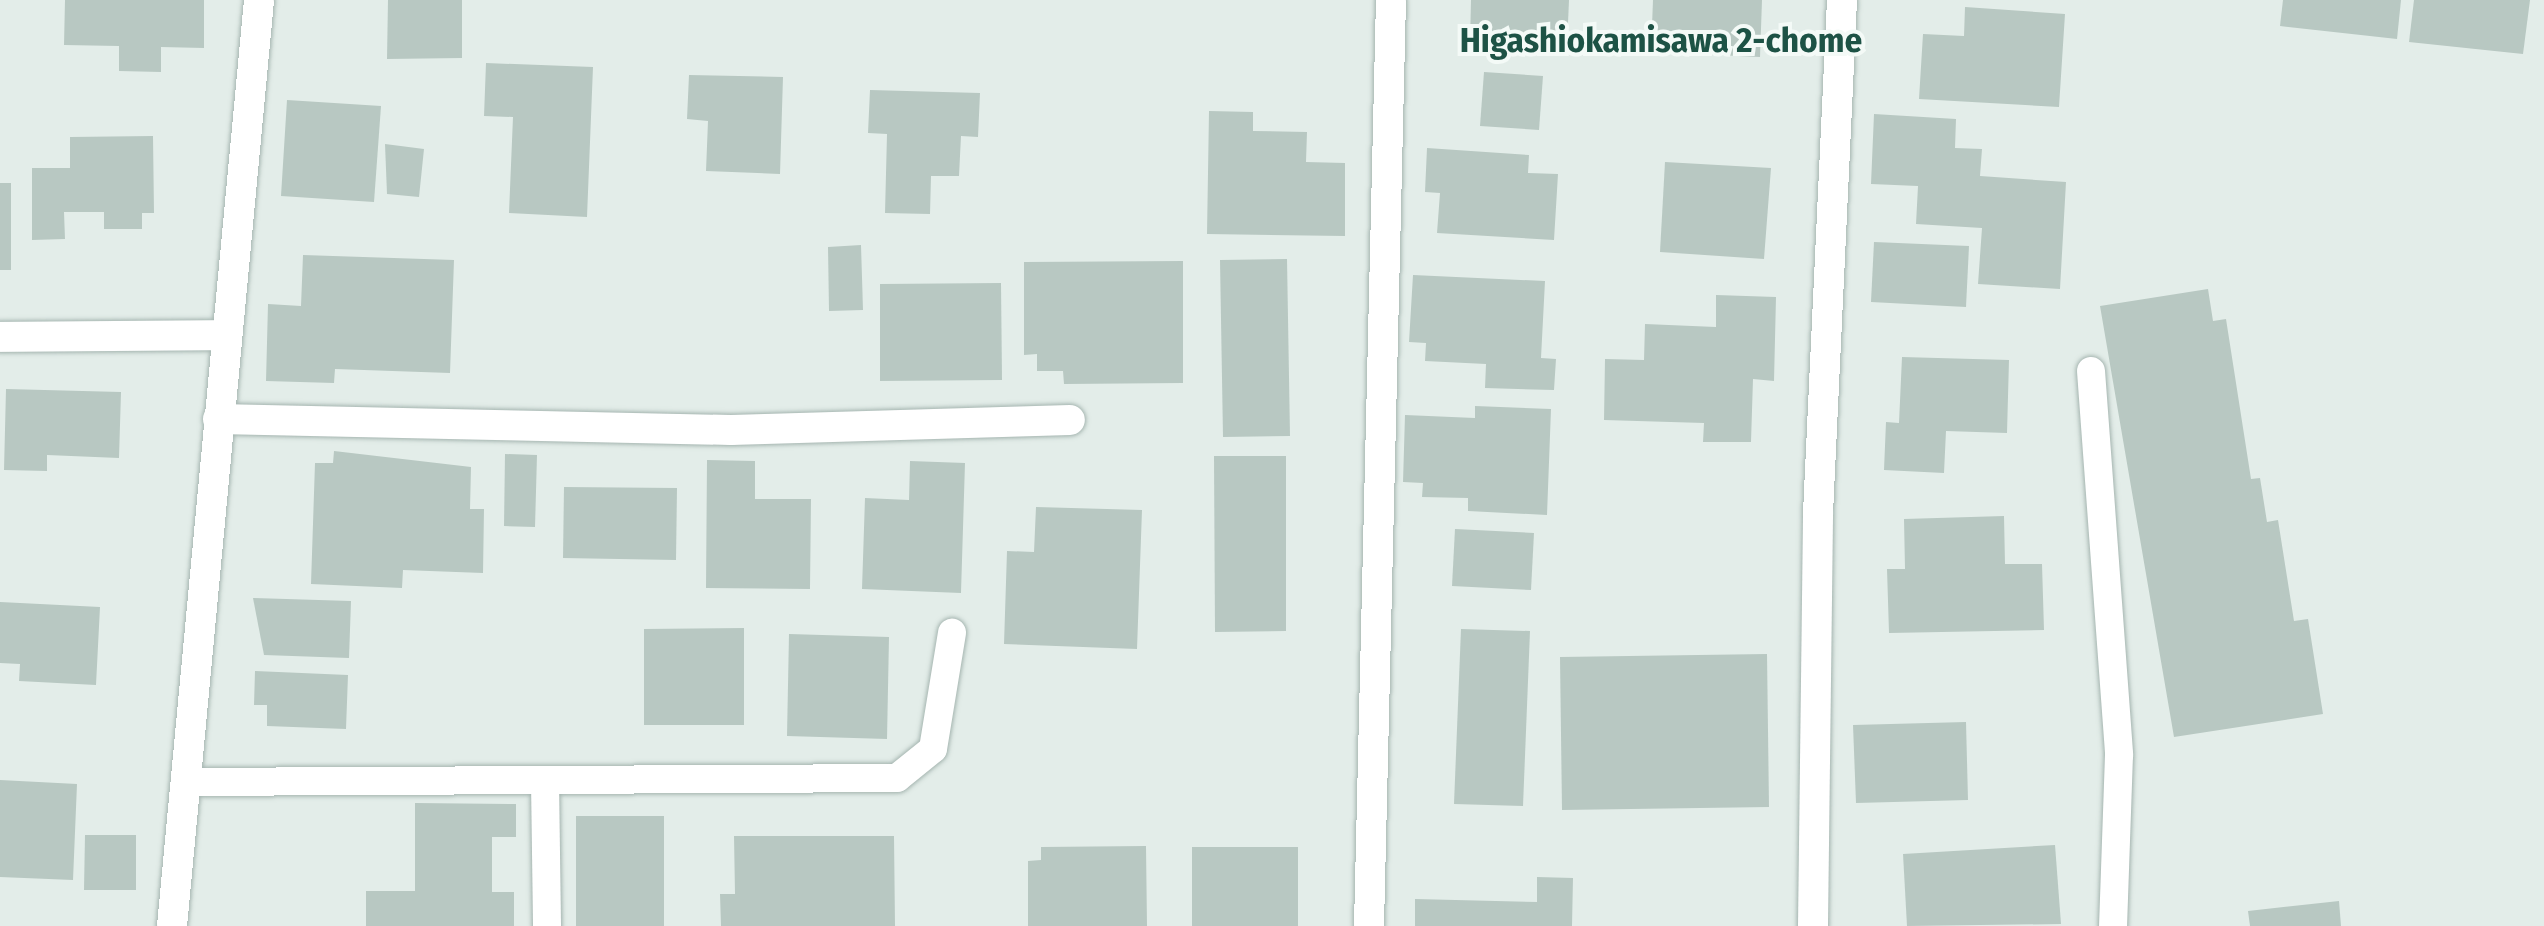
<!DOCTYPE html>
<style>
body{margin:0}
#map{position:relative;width:2544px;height:926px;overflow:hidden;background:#e3ede9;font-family:"Fira Sans Condensed",sans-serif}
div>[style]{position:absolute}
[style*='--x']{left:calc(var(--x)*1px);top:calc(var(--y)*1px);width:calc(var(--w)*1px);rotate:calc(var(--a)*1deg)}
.building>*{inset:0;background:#b8c8c2}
.roads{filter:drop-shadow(0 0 2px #a5b5b0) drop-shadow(0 0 2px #a5b5b0)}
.service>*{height:28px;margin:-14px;padding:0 14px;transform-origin:14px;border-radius:14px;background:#fff}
.minor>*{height:30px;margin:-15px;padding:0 15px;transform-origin:15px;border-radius:15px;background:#fff}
span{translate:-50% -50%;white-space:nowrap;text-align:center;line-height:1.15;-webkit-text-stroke:8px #f4faf7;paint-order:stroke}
.neighbourhood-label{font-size:35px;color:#1d5245;font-weight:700}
</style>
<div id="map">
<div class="building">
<i style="clip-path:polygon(65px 0,204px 0,204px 48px,161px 47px,161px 72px,119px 71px,119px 46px,64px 45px)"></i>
<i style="clip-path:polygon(388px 0,462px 0,462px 58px,387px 59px)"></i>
<i style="clip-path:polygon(1471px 0,1569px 0,1567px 46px,1470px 43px)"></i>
<i style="clip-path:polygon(1653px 0,1762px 0,1760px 57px,1651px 52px)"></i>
<i style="clip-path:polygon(2283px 0,2401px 0,2397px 39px,2280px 26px)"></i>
<i style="clip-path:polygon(2414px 0,2530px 0,2523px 54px,2409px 42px)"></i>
<i style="clip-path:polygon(1965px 7px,2065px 14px,2059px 107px,1919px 99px,1923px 34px,1964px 36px)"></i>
<i style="clip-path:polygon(486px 63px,593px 67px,587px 217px,509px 213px,513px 117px,484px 116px)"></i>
<i style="clip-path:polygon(1484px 72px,1543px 76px,1539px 130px,1480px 126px)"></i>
<i style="clip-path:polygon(689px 75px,783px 77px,780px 174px,706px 171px,708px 121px,687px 119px)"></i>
<i style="clip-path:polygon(870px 90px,980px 93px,978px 137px,961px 136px,959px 176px,931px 176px,930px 214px,885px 213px,887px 134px,868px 133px)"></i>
<i style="clip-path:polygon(287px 100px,381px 106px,374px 202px,281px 196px)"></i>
<i style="clip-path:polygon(1209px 111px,1253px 112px,1253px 131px,1307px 132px,1306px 162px,1345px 163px,1345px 236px,1207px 234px)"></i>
<i style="clip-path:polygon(1874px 114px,1956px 119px,1955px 148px,1982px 149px,1980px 176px,2066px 182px,2060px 289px,1978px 284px,1982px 228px,1916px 224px,1918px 186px,1871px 184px)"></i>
<i style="clip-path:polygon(153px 136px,154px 213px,142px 213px,142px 229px,104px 229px,104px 212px,64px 212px,65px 239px,32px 240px,32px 168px,70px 168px,70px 137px)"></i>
<i style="clip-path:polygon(385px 144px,424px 149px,419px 197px,387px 194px)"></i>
<i style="clip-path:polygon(1427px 148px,1529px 155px,1528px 173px,1558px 174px,1554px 240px,1437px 233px,1440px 193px,1425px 192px)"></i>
<i style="clip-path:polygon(1665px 162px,1771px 168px,1764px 259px,1660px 252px)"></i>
<i style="clip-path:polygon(0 183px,11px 183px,11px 270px,0 270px)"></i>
<i style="clip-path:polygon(1874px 242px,1969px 246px,1966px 307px,1871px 302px)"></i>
<i style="clip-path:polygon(861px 245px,863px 310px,829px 311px,828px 247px)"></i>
<i style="clip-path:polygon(303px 255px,454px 260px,450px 373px,335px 369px,334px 383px,266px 381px,268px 304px,301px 306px)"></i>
<i style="clip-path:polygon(1287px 259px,1290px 436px,1223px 437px,1220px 260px)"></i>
<i style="clip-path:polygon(1183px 261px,1183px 383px,1064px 384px,1063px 371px,1037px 371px,1037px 354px,1024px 355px,1024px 262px)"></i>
<i style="clip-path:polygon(1413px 275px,1545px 281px,1541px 358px,1556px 359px,1554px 390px,1485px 388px,1486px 364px,1425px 361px,1426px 343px,1409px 342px)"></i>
<i style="clip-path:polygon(1001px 283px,1002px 380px,880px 381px,880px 284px)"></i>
<i style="clip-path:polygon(2208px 289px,2213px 321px,2226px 319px,2251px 479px,2260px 478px,2267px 522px,2278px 520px,2294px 621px,2308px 619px,2323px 714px,2174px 737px,2100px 306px)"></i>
<i style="clip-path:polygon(1716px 295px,1776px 297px,1774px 381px,1753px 379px,1751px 442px,1703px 442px,1704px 423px,1604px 420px,1605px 359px,1644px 360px,1645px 324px,1716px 327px)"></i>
<i style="clip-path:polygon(1902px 357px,2009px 360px,2007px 433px,1946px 431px,1944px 473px,1884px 470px,1886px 422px,1899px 423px)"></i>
<i style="clip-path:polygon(6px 389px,121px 392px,119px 458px,47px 455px,47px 471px,4px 470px)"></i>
<i style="clip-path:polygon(1475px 406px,1551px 409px,1547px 515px,1468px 511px,1468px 498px,1422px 497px,1423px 483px,1403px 482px,1405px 415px,1475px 418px)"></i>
<i style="clip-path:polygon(334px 451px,471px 467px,470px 509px,484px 509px,483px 573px,403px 570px,402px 588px,311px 584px,315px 463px,333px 463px)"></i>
<i style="clip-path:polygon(505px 454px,537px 455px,535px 527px,504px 526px)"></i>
<i style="clip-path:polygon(1214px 456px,1286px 456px,1286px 631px,1215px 632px)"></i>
<i style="clip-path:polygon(707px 460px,755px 461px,755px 499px,811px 499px,810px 589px,706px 588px)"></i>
<i style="clip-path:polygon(910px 461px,965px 463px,961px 593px,862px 589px,865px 498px,909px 500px)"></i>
<i style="clip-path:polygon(564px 487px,677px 488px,676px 560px,563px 558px)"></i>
<i style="clip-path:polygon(1036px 507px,1142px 510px,1137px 649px,1004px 644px,1007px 551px,1034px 552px)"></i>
<i style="clip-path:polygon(2004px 516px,2005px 564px,2042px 564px,2044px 630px,1889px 633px,1887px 569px,1905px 569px,1904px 519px)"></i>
<i style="clip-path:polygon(1455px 529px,1534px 533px,1531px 590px,1452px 586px)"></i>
<i style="clip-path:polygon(253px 598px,351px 601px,349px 658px,264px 655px)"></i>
<i style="clip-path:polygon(0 602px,100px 607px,96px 685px,19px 681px,20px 664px,0 663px)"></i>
<i style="clip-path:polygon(744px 628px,744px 725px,644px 725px,644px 629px)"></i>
<i style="clip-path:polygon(1461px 629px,1530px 631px,1523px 806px,1454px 804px)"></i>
<i style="clip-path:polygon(789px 634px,889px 637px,887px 739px,787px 736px)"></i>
<i style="clip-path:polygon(1767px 654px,1769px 807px,1562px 810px,1560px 657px)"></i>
<i style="clip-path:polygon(255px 671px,348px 675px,346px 729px,267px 726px,267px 705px,254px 705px)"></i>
<i style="clip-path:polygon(1966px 722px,1968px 800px,1856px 803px,1853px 725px)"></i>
<i style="clip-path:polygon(0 780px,77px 784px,73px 880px,0 877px)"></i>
<i style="clip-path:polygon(415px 803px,516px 804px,516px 837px,492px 837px,492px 892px,514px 892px,514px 926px,366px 926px,366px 891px,415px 891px)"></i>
<i style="clip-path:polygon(576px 816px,664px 816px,664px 926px,576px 926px)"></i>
<i style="clip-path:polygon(85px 835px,136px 835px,136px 890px,84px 890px)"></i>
<i style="clip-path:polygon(734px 836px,894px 836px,895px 926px,721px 926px,720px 894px,735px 894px)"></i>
<i style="clip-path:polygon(2055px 845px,2061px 924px,1907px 926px,1903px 854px)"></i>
<i style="clip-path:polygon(1146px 846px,1147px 926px,1028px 926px,1028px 861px,1041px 860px,1041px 847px)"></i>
<i style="clip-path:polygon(1192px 847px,1298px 847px,1298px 926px,1192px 926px)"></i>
<i style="clip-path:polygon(1537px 877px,1573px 878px,1572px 926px,1415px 926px,1415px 899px,1537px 902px)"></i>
<i style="clip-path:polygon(2339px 901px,2341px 926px,2250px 926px,2248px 911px)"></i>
</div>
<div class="roads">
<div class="service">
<i style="--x:2091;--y:371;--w:385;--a:85.8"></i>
<i style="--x:2119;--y:755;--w:171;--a:92"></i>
<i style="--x:545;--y:781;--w:145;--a:89.2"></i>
<i style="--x:187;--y:782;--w:710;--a:-0.32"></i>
<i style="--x:897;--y:778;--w:46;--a:-38.9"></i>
<i style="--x:933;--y:749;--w:118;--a:-80.7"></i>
</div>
<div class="minor">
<i style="--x:0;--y:337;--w:225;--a:-0.5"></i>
<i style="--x:218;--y:419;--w:513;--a:1.23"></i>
<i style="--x:731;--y:430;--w:339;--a:-1.7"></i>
<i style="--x:172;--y:926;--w:930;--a:-84.63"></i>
<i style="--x:1369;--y:926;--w:926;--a:-88.64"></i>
<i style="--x:1813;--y:926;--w:413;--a:-89.3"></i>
<i style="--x:1818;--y:513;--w:514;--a:-87.32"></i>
</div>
</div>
<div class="neighbourhood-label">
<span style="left:1661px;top:40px">Higashiokamisawa 2-chome</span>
</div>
</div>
